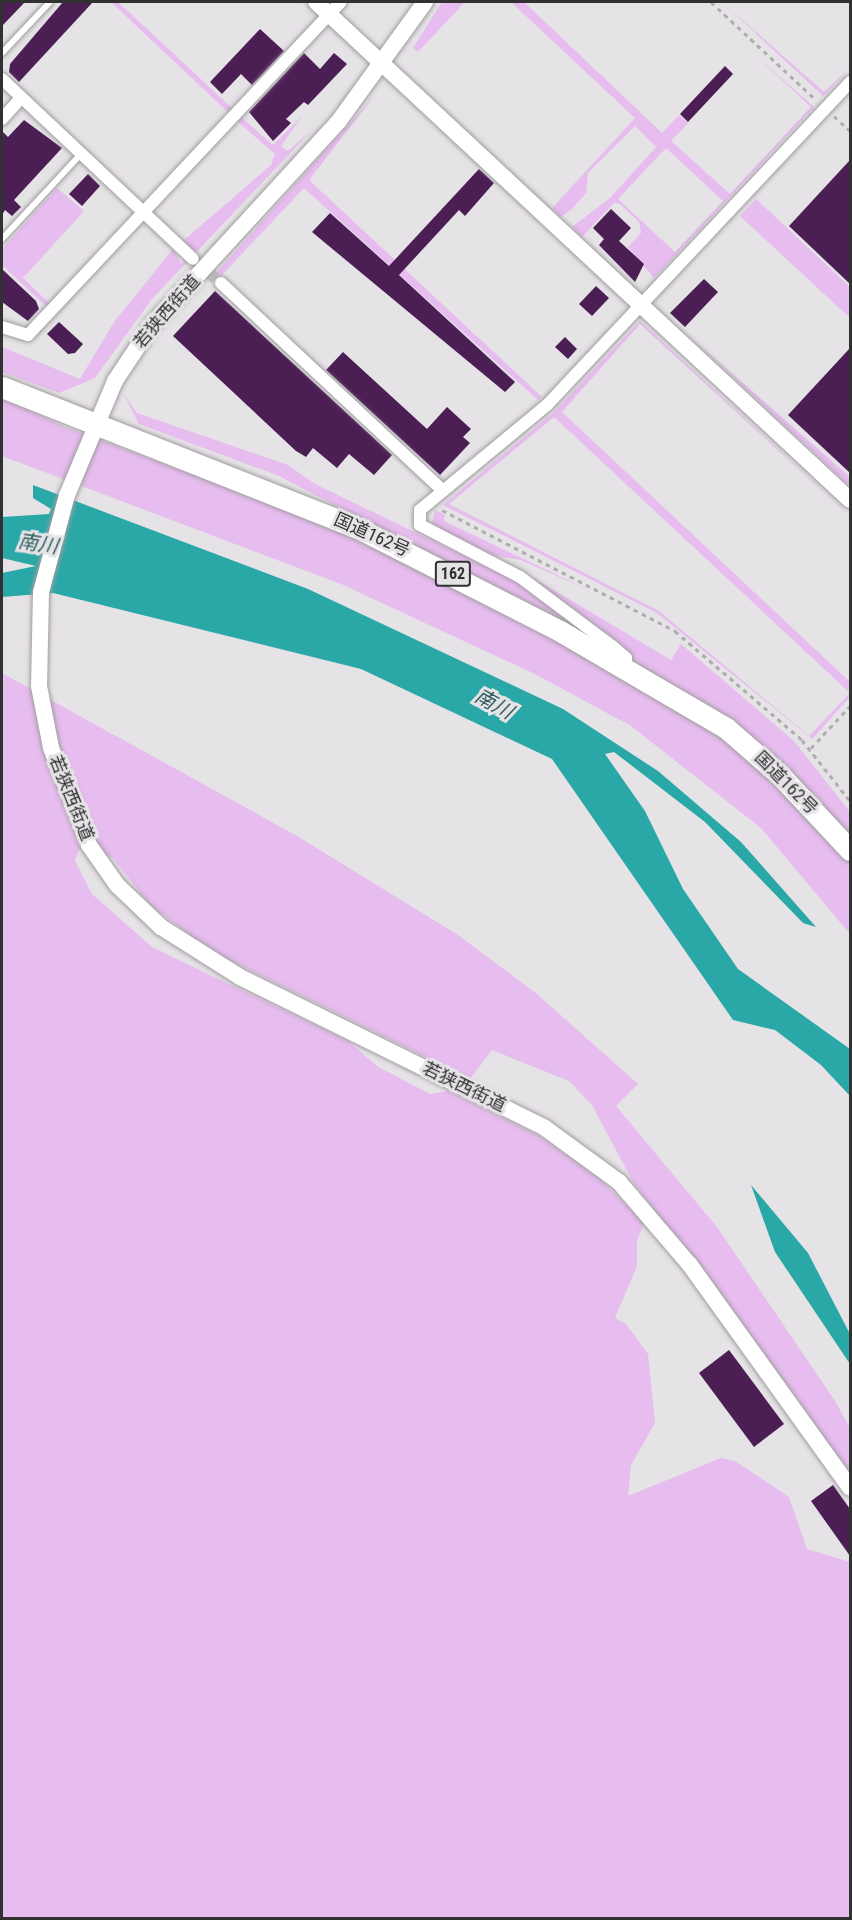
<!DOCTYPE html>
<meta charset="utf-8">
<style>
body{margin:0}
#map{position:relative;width:852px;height:1920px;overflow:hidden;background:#e6e3e7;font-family:"Roboto Condensed","Noto Sans JP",sans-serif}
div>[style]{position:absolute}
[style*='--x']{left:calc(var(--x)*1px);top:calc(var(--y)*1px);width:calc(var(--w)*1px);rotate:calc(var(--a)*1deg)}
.green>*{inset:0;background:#e7bcef}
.water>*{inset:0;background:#2aa8a7}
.building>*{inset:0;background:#4b1e54}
.street-tunnel>*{height:12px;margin-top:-6px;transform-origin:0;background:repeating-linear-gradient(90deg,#c2bfc3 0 12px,transparent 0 18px)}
.path>*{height:3px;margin-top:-1.5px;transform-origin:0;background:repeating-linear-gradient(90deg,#afadb0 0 4.5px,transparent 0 9px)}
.roads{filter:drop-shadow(0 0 2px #a09da0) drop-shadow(0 0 2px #a09da0)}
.lane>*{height:6px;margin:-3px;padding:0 3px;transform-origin:3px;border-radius:3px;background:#fff}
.street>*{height:12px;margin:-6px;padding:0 6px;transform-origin:6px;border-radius:6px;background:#fff}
.secondary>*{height:16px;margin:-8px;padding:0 8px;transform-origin:8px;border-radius:8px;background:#fff}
.highway>*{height:21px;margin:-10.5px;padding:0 10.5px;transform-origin:10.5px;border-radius:10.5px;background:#fff}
span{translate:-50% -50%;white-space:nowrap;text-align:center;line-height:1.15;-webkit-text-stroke:6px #e6e3e7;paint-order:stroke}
.shield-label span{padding:2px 4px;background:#e6e3e7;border:2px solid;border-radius:4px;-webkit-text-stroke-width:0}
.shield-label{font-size:16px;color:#323132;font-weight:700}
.street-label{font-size:18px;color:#323132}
.water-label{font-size:20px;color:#2e605f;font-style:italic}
.frame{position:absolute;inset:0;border:3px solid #323132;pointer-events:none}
</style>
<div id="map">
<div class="green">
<i style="clip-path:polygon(111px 2px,118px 2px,234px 110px,230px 114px)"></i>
<i style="clip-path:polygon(442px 2px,465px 2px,418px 52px,413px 48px)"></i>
<i style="clip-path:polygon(evenodd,511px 2px,524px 2px,662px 133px,679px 115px,688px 123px,671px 141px,730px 194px,811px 107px,753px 53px,814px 107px,654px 278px,628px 247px,641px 233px,639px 222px,620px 204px,614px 203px,582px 237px,572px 227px,610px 198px,656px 147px,635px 126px,588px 173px,586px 193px,572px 209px,561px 217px,552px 208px,635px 118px,511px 2px,666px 148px,723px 201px,675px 252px,618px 199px,666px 148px)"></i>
<i style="clip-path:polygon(722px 2px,824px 92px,850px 68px,823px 96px)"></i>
<i style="clip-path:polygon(375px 95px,309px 180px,542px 397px,538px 400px,304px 188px,220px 277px,216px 273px)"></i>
<i style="clip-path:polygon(303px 115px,281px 146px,288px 151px,313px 129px,152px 299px,95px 378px,59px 393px,2px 372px,2px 347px,80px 379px,114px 322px,173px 249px,181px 264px,193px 252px,183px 241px,271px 165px,275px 154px,236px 120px,240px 116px,273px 145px)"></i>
<i style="clip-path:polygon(57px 188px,84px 211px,23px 278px,52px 306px,49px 309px,2px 265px,2px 249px)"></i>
<i style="clip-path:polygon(756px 199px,850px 287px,850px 318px,740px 216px)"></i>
<i style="clip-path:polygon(evenodd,640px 321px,850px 516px,640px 324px,562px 412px,850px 682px,850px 697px,812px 739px,657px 613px,443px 505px,552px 414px,640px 321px,554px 417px,850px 693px,809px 736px,659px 611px,449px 504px,554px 417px)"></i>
<i style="clip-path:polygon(687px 334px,850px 477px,850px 486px)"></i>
<i style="clip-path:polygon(123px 393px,137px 413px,288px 465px,315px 484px,522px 584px,605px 647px,279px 476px,139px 424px)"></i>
<i style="clip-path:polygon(2px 397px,65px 427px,352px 534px,515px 615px,721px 734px,802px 806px,850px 861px,850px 934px,761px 828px,631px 726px,535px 674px,341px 584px,2px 456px)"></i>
<i style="clip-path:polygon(435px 510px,445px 515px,444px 521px,593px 592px,521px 560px,491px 555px,438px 529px,432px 524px)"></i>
<i style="clip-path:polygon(532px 577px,671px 660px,681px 644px,794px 741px,850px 812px,850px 839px)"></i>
<i style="clip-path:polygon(2px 673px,297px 836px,458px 935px,537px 994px,638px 1084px,616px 1106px,717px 1227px,835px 1401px,850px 1428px,850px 1472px,633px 1182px,592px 1105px,569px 1081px,492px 1050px,470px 1079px,211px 951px,149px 904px,113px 858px,79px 849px,75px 861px,92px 894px,152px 947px,348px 1041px,377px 1066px,430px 1094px,448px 1091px,539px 1136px,599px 1178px,644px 1223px,637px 1241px,637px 1266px,615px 1318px,626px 1324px,648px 1354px,655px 1423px,631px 1465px,628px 1496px,721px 1458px,735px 1461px,789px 1497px,807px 1549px,850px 1562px,850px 1918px,2px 1918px)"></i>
</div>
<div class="water">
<i style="clip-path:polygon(33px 485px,308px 589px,563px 709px,658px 771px,741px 842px,816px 927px,803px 923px,705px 822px,614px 752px,605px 754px,645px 811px,683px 889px,738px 969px,850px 1049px,850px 1096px,821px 1065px,775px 1030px,733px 1020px,552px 759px,361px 669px,53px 593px,2px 597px,2px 573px,36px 566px,2px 558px,2px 517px,49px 514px,51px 509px,33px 498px)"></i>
<i style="clip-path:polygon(751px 1185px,808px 1253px,850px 1334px,850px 1364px,775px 1252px)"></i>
</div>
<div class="building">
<i style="clip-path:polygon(2px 2px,25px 2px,2px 26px)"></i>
<i style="clip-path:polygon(63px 2px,93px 2px,19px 82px,9px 72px,10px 64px)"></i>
<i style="clip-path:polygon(260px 29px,284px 51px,252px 85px,241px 74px,222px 94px,210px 82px)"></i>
<i style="clip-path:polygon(304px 53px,320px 69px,334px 53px,347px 64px,308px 105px,304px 102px,286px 119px,291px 123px,273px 141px,249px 112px)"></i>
<i style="clip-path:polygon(725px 66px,733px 74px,688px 122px,680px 114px)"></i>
<i style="clip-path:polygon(24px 120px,62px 148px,14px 200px,21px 207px,12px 216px,5px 210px,2px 215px,2px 131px,8px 137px)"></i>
<i style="clip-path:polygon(850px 160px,850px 284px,789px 226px)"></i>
<i style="clip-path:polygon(479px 169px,494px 183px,465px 216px,459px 210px,399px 275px,515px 382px,505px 392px,312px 232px,330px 213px,389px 266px)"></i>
<i style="clip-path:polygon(88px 174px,100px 186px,82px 206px,69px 194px)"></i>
<i style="clip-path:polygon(611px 209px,631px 228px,619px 241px,644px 264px,635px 282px,599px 245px,604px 239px,593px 228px)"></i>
<i style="clip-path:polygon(2px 269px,36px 301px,39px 309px,28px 321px,2px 302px)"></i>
<i style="clip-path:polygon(704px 279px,718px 292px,685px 327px,670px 313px)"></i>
<i style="clip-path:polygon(596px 286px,609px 298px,592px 316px,579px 304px)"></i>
<i style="clip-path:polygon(215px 291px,392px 455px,374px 475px,349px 454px,337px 468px,313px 448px,306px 457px,296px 451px,173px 336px)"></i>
<i style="clip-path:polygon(59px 322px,83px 344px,75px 353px,68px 354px,47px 334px)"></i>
<i style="clip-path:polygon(565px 337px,577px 349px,568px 359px,555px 347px)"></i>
<i style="clip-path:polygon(850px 348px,850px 473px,788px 415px)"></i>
<i style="clip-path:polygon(343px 352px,427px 429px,447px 407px,471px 429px,463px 437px,470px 443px,440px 475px,326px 370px)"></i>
<i style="clip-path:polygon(729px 1350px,784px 1424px,754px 1447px,699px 1373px)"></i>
<i style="clip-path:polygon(833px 1485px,850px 1509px,850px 1556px,811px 1501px)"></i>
</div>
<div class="street-tunnel">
<i style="--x:193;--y:259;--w:37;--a:41"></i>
</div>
<div class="path">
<i style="--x:711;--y:2;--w:144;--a:43"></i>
<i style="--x:834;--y:116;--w:22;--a:43"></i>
<i style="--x:442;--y:510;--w:263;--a:27.4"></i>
<i style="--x:675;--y:631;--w:167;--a:40.6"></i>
<i style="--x:802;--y:740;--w:78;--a:51.8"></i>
<i style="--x:811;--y:748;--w:57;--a:-47.1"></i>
</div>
<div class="roads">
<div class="lane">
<i style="--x:2;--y:53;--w:70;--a:-46.7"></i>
<i style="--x:2;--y:239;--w:116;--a:-47.1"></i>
</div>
<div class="street">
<i style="--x:2;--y:79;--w:262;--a:43.3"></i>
<i style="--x:2;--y:119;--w:28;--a:-48"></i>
<i style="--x:221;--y:283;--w:304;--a:43.1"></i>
<i style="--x:2;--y:327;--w:27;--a:17"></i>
<i style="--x:28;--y:335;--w:457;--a:-46.8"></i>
<i style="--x:626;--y:667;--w:9;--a:-90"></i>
<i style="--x:626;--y:658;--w:18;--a:-139"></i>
<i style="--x:612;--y:646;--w:115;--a:-143.1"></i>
<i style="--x:520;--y:577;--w:113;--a:-152.5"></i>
<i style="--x:420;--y:525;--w:15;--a:-90"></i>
<i style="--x:420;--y:510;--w:165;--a:-39.6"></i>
<i style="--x:547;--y:405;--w:443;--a:-46.8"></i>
</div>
<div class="secondary">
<i style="--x:316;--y:2;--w:730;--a:43"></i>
<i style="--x:425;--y:2;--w:148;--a:125.9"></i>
<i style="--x:338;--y:122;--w:275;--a:132.5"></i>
<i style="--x:152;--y:325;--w:67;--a:123.5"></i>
<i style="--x:115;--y:381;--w:124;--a:112.8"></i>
<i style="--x:67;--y:495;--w:100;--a:105"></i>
<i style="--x:41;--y:592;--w:94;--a:91.2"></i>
<i style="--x:39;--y:686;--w:63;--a:79"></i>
<i style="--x:51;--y:748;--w:104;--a:68.6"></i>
<i style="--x:89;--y:845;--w:49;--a:55"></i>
<i style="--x:117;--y:885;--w:61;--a:43.7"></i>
<i style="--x:161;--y:927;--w:93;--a:32.3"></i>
<i style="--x:240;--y:977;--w:340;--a:26.3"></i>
<i style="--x:545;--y:1128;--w:92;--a:36.1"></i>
<i style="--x:619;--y:1182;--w:109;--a:49.5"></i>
<i style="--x:690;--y:1265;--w:274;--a:54.3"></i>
</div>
<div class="highway">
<i style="--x:2;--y:387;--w:381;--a:21.6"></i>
<i style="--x:356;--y:527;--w:229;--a:27"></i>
<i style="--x:560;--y:631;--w:192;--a:30.3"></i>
<i style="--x:726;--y:728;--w:72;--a:41"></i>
<i style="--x:780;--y:775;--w:103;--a:47"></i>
</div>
</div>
<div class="shield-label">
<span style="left:453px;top:574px">162</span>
</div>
<div class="street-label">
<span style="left:167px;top:312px;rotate:-49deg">若狭西街道</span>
<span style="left:372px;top:535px;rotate:24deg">国道162号</span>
<span style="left:786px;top:783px;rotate:45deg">国道162号</span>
<span style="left:71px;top:798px;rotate:68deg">若狭西街道</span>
<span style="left:464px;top:1087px;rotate:26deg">若狭西街道</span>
</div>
<div class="water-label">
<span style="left:38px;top:544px;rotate:9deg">南川</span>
<span style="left:494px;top:704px;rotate:29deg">南川</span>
</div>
<div class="frame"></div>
</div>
